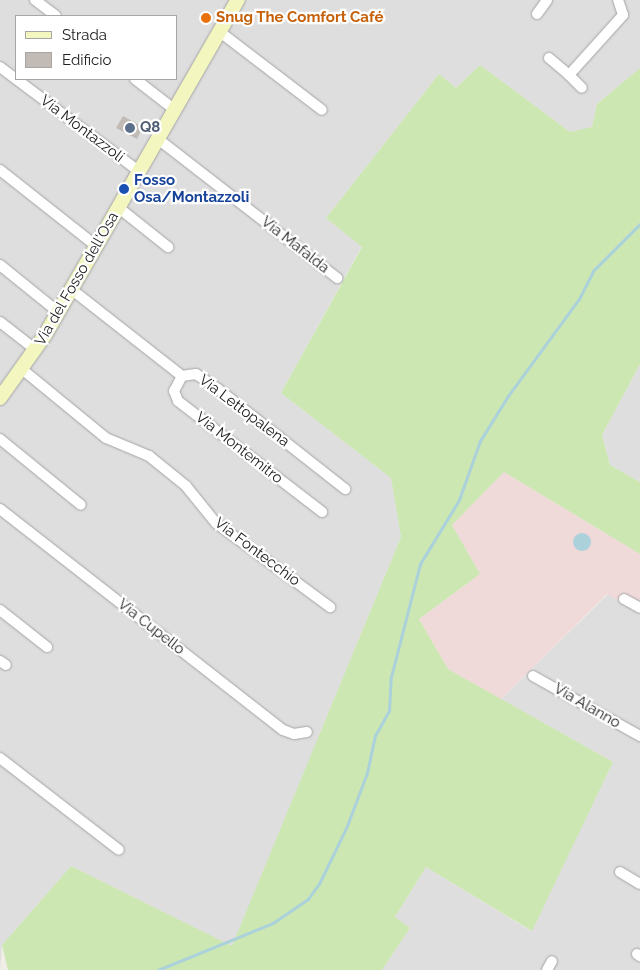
<!DOCTYPE html>
<meta charset="utf-8">
<style>
body{margin:0}
#map{position:relative;width:640px;height:970px;overflow:hidden;background:#f1eee8;font-family:Raleway,sans-serif}
div>[style]{position:absolute}
[style*='--x']{left:calc(var(--x)*1px);top:calc(var(--y)*1px);width:calc(var(--w)*1px);rotate:calc(var(--a)*1deg)}
.residential>*{inset:0;background:#dfdede}
.commercial>*{inset:0;background:#f0d9d9}
.grass>*{inset:0;background:#cce7b2}
.water>*{inset:0;background:#abd1db}
.round{border-radius:50%}
.stream>*{height:2.5px;margin:-1.25px;padding:0 1.25px;transform-origin:1.25px;border-radius:1.25px;background:#abd1db}
.building>*{inset:0;background:#c1bab5}
.roads{filter:drop-shadow(0 0 1px #a5a5a5) drop-shadow(0 0 1px #a5a5a5)}
.street>*{height:10px;margin:-5px;padding:0 5px;transform-origin:5px;border-radius:5px;background:#fff}
.secondary>*{height:14px;margin:-7px;padding:0 7px;transform-origin:7px;border-radius:7px;background:#f4f6c0}
.dots>*{width:14px;height:14px;translate:-50% -50%;box-sizing:border-box;border:2px solid #fff;border-radius:50%}
span{translate:-50% -50%;white-space:nowrap;text-align:center;line-height:1.15;-webkit-text-stroke:4.5px #fff;paint-order:stroke}
.food-label{font-size:15px;color:#c56008;font-weight:700}
.left{translate:0 -50%;text-align:left}
.service-label{font-size:15px;color:#4e5e75;font-weight:700}
.street-label{font-size:15px;color:#212121}
.transit-label{font-size:15px;color:#164399;font-weight:700}
.legend{position:absolute;left:15px;top:15px;width:162px;height:65px;box-sizing:border-box;background:#fff;border:1px solid #a6a6a6;margin:0;padding:6px 9px;list-style:none;font-size:15px;color:#212121}
.legend li{display:flex;align-items:center;gap:10px;height:25px}
.legend b{width:25px;border:1px solid #a6a6a6}
</style>
<div id="map">
<div class="residential">
<i style="clip-path:polygon(evenodd,0 0,640px 0,640px 68px,597px 104px,592px 128px,570px 132px,480px 65px,456px 88px,439px 74px,326px 218px,362px 246px,281px 393px,391px 478px,401px 537px,232px 947px,71px 866px,2px 945px,0 970px,0 0,16px 16px,176px 16px,176px 79px,16px 79px,16px 16px)"></i>
<i style="clip-path:polygon(640px 364px,640px 482px,610px 465px,602px 435px)"></i>
<i style="clip-path:polygon(608px 594px,640px 613px,640px 970px,382px 970px,409px 929px,395px 917px,426px 867px,531px 931px,613px 762px,501px 699px)"></i>
</div>
<div class="commercial">
<i style="clip-path:polygon(504px 472px,640px 554px,640px 603px,622px 602px,607px 594px,501px 699px,448px 669px,419px 619px,480px 574px,452px 525px)"></i>
</div>
<div class="grass">
<i style="clip-path:polygon(480px 65px,570px 132px,592px 127px,597px 104px,640px 68px,640px 364px,602px 435px,610px 465px,640px 482px,640px 554px,504px 472px,452px 525px,480px 574px,419px 619px,448px 669px,613px 762px,532px 931px,426px 867px,395px 917px,410px 928px,382px 970px,8px 970px,2px 945px,71px 866px,232px 946px,401px 537px,391px 478px,281px 393px,362px 247px,326px 218px,439px 74px,456px 88px)"></i>
</div>
<div class="water">
<i class="round" style="left:573px;top:533px;width:18px;height:18px"></i>
</div>
<div class="stream">
<i style="--x:158;--y:970;--w:124;--a:-22.2"></i>
<i style="--x:273;--y:923;--w:42;--a:-34.4"></i>
<i style="--x:308;--y:899;--w:19;--a:-54"></i>
<i style="--x:319;--y:884;--w:64;--a:-64.2"></i>
<i style="--x:347;--y:826;--w:57;--a:-69.3"></i>
<i style="--x:367;--y:773;--w:38;--a:-78"></i>
<i style="--x:375;--y:736;--w:29;--a:-61"></i>
<i style="--x:389;--y:711;--w:34;--a:-87"></i>
<i style="--x:391;--y:677;--w:117;--a:-75.6"></i>
<i style="--x:420;--y:564;--w:75;--a:-58.6"></i>
<i style="--x:459;--y:500;--w:63;--a:-70.4"></i>
<i style="--x:480;--y:441;--w:53;--a:-58.1"></i>
<i style="--x:508;--y:396;--w:120;--a:-53.8"></i>
<i style="--x:579;--y:299;--w:31;--a:-63"></i>
<i style="--x:593;--y:271;--w:66;--a:-45"></i>
</div>
<div class="building">
<i style="clip-path:polygon(123px 116px,143px 127px,137px 139px,116px 128px)"></i>
</div>
<div class="roads">
<div class="street">
<i style="--x:35;--y:0;--w:26;--a:37"></i>
<i style="--x:537;--y:14;--w:17;--a:-54"></i>
<i style="--x:220;--y:32;--w:128;--a:37.4"></i>
<i style="--x:549;--y:58;--w:26;--a:40"></i>
<i style="--x:569;--y:75;--w:81;--a:-48"></i>
<i style="--x:623;--y:15;--w:16;--a:-108"></i>
<i style="--x:0;--y:67;--w:175;--a:36.9"></i>
<i style="--x:569;--y:75;--w:18;--a:45"></i>
<i style="--x:135;--y:79;--w:51;--a:37.8"></i>
<i style="--x:158;--y:139;--w:227;--a:37.8"></i>
<i style="--x:0;--y:170;--w:121;--a:38.3"></i>
<i style="--x:119;--y:208;--w:63;--a:38.5"></i>
<i style="--x:0;--y:265;--w:75;--a:39"></i>
<i style="--x:71;--y:289;--w:141;--a:38.1"></i>
<i style="--x:182;--y:376;--w:14;--a:-8"></i>
<i style="--x:196;--y:374;--w:27;--a:34"></i>
<i style="--x:218;--y:389;--w:162;--a:38.2"></i>
<i style="--x:0;--y:322;--w:46;--a:37.9"></i>
<i style="--x:23;--y:370;--w:107;--a:39.3"></i>
<i style="--x:106;--y:438;--w:47;--a:22.7"></i>
<i style="--x:149;--y:456;--w:48;--a:39"></i>
<i style="--x:186;--y:486;--w:48;--a:51"></i>
<i style="--x:216;--y:523;--w:142;--a:36.4"></i>
<i style="--x:182;--y:376;--w:17;--a:118"></i>
<i style="--x:174;--y:391;--w:11;--a:68"></i>
<i style="--x:178;--y:401;--w:182;--a:37.6"></i>
<i style="--x:0;--y:439;--w:104;--a:39.2"></i>
<i style="--x:0;--y:509;--w:359;--a:38"></i>
<i style="--x:283;--y:730;--w:12;--a:20"></i>
<i style="--x:294;--y:734;--w:13;--a:-9"></i>
<i style="--x:624;--y:599;--w:18;--a:29"></i>
<i style="--x:0;--y:610;--w:60;--a:38.2"></i>
<i style="--x:0;--y:661;--w:7;--a:34"></i>
<i style="--x:533;--y:676;--w:123;--a:29.3"></i>
<i style="--x:0;--y:758;--w:150;--a:37.7"></i>
<i style="--x:620;--y:872;--w:23;--a:31"></i>
<i style="--x:637;--y:954;--w:4;--a:34"></i>
<i style="--x:547;--y:970;--w:10;--a:-61"></i>
</div>
<div class="secondary">
<i style="--x:0;--y:398;--w:77;--a:-54.5"></i>
<i style="--x:45;--y:335;--w:387;--a:-60.1"></i>
</div>
</div>
<div class="dots">
<i style="left:206px;top:18px;background:#e8710a"></i>
<i style="left:130px;top:128px;background:#5c6f8a"></i>
<i style="left:124px;top:189px;background:#1a4fb4"></i>
</div>
<div class="food-label">
<span class="left" style="left:216px;top:18px">Snug The Comfort Café</span>
</div>
<div class="service-label">
<span class="left" style="left:140px;top:128px">Q8</span>
</div>
<div class="street-label">
<span style="left:82px;top:129px;rotate:37deg">Via Montazzoli</span>
<span style="left:295px;top:245px;rotate:38deg">Via Mafalda</span>
<span style="left:77px;top:279px;rotate:-60deg">Via del Fosso dell'Osa</span>
<span style="left:244px;top:411px;rotate:37deg">Via Lettopalena</span>
<span style="left:239px;top:448px;rotate:38deg">Via Montemitro</span>
<span style="left:257px;top:552px;rotate:37deg">Via Fontecchio</span>
<span style="left:151px;top:627px;rotate:38deg">Via Cupello</span>
<span style="left:587px;top:706px;rotate:30deg">Via Alanno</span>
</div>
<div class="transit-label">
<span class="left" style="left:134px;top:189px">Fosso<br>Osa/Montazzoli</span>
</div>
<ul class="legend">
<li><b style="height:6px;background:#f4f6c0"></b>Strada</li>
<li><b style="height:14px;background:#c1bab5"></b>Edificio</li>
</ul>
</div>
